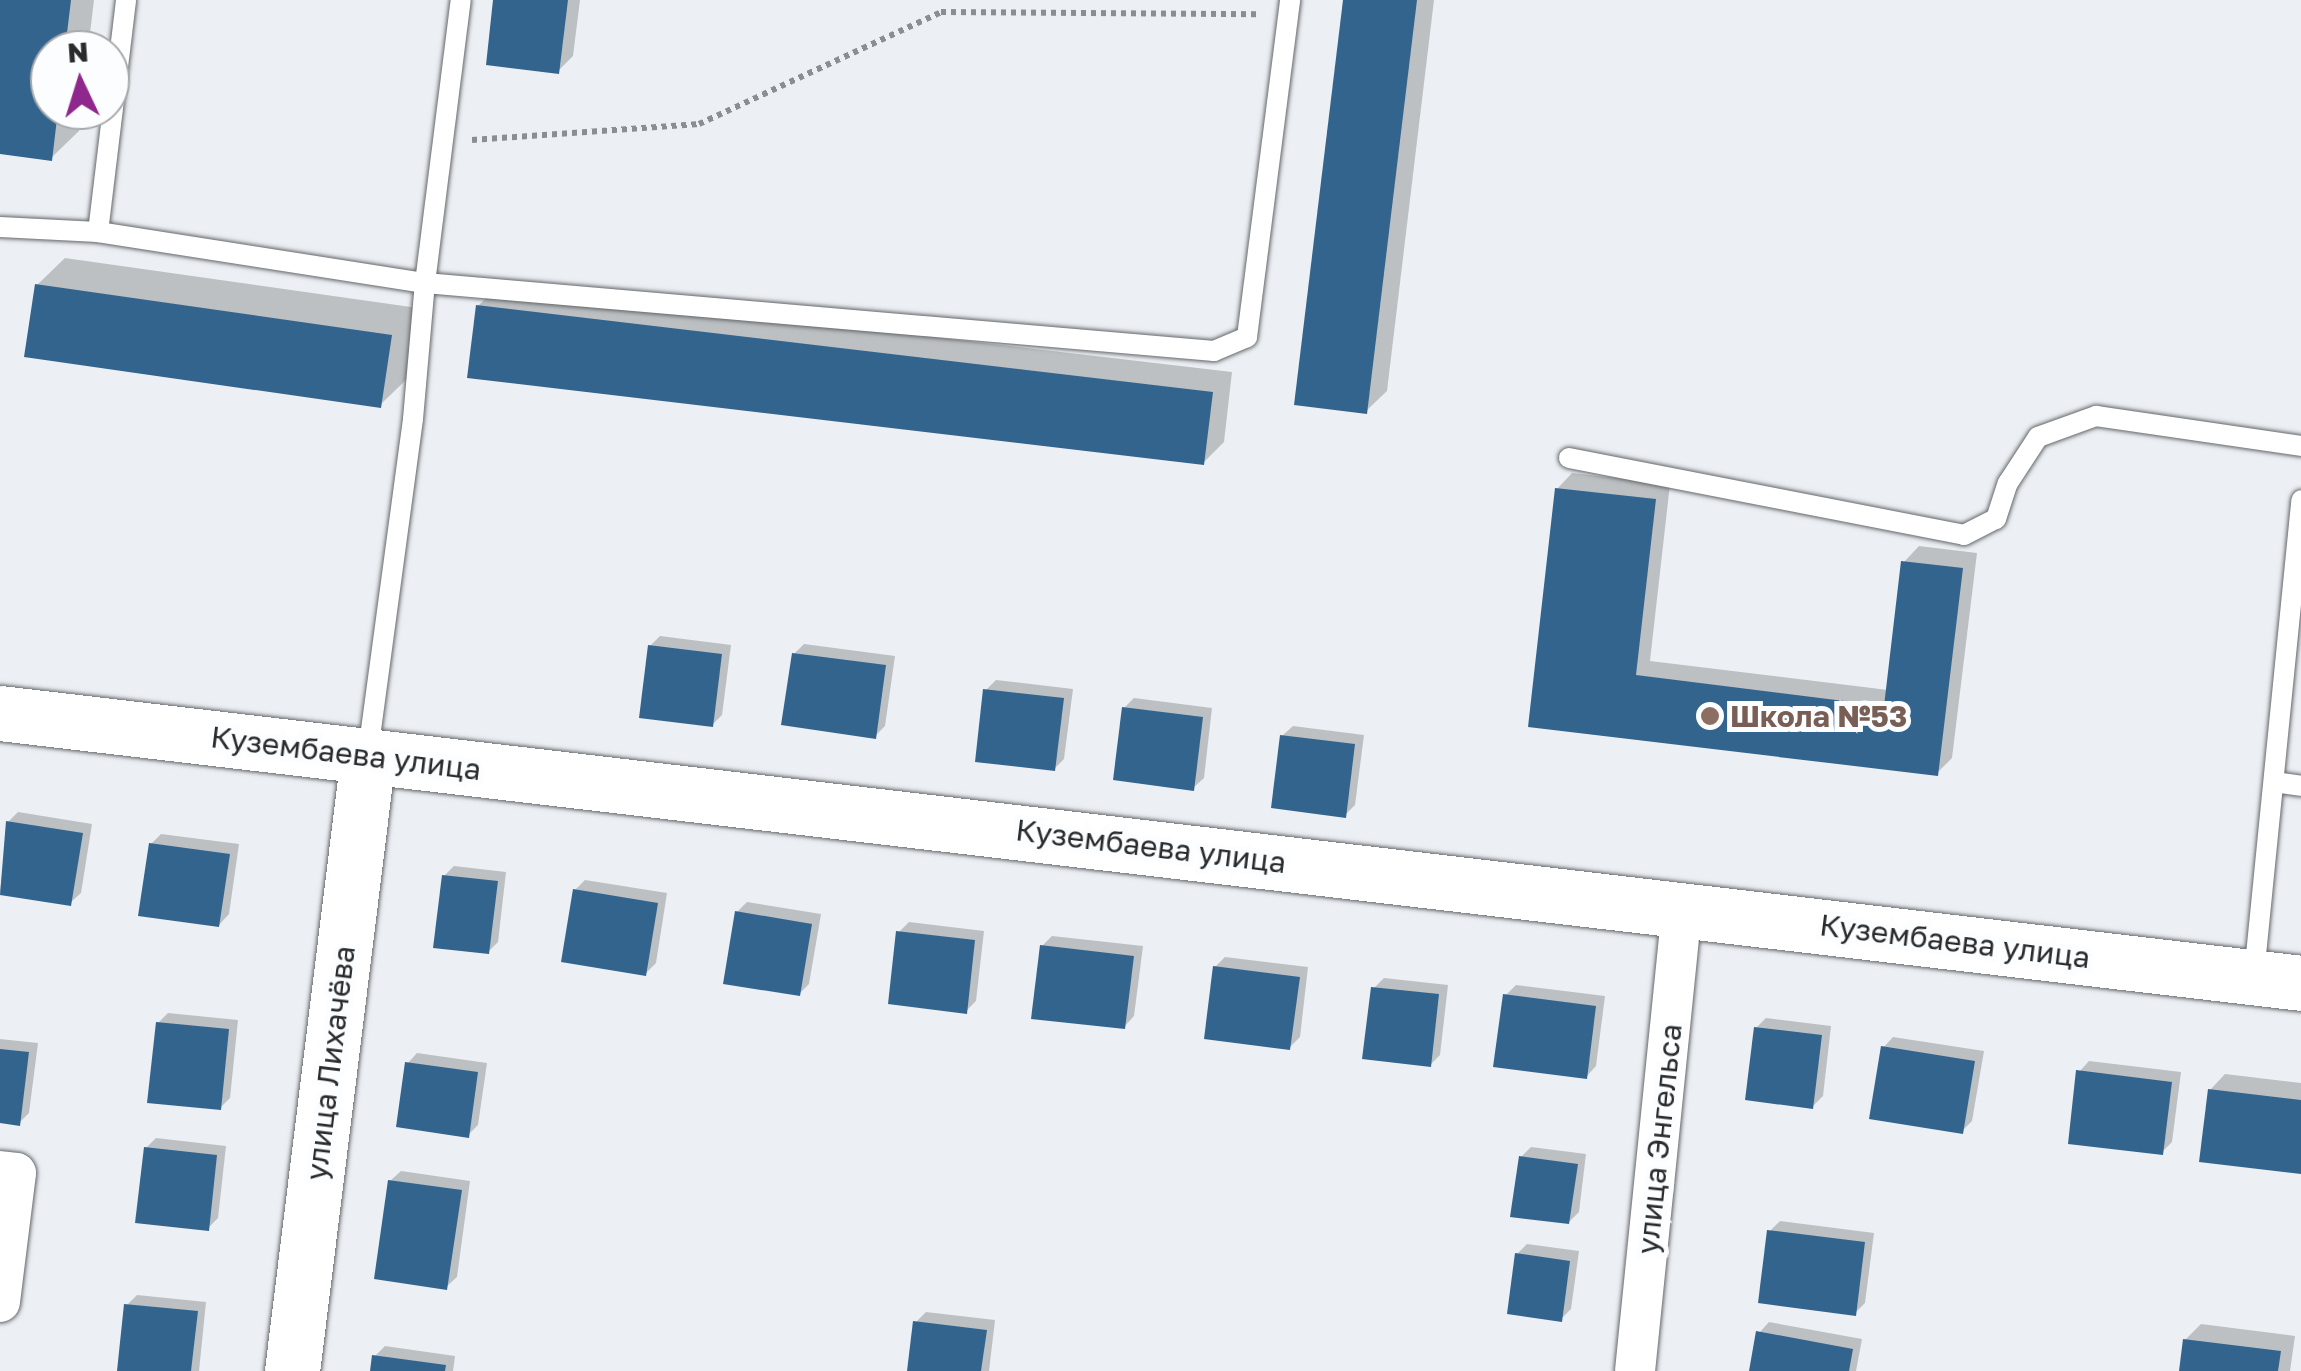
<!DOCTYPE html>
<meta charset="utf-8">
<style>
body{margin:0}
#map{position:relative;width:2301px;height:1371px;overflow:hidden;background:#ecf0f4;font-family:"Golos Text",sans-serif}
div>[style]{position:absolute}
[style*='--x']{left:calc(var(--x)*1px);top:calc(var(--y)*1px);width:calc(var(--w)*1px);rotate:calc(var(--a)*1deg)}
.shadow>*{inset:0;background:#0003}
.building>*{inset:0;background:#33648e}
.path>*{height:6px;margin-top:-3px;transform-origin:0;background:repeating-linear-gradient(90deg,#8b8e90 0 5px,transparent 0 10px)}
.roads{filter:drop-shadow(0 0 2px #64676a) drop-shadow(0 0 2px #64676a)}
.lane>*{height:20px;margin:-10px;padding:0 10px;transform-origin:10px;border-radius:10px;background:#fff}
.street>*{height:40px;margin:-20px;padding:0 20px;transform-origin:20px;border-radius:20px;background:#fff}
.secondary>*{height:55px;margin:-27.5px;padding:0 27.5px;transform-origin:27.5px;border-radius:27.5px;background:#fff}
.dots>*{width:28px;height:28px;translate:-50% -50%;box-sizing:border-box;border:5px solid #fcfdff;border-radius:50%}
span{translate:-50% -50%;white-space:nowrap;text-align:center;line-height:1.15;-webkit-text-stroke:10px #fcfdff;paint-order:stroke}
.education-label{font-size:30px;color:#785e54;font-weight:700}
.left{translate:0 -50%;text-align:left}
.street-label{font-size:30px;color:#292b2c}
.north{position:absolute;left:30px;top:30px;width:100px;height:100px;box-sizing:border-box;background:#fcfdff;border:2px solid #a8a9ab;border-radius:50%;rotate:356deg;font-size:28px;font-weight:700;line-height:40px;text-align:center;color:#292b2c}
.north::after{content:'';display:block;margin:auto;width:35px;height:45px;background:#8f288d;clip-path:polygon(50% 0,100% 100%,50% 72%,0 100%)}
</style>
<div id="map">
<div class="shadow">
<i style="clip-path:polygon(0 0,94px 0,88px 50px,50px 50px,50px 110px,81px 110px,79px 131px,51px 158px,0 152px)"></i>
<i style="clip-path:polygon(496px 0,580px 0,573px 56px,558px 71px)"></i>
<i style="clip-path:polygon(1346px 0,1434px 0,1387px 391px,1366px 411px)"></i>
<i style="clip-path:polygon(65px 258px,418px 308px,408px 378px,380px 405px,37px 285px)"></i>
<i style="clip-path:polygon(498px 286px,1232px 372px,1224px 442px,1204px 462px,478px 306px)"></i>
<i style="clip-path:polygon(1572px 473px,1670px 484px,1650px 661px,1888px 690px,1904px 562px,1919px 546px,1977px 553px,1952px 758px,1937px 773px,1531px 725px,1557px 489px)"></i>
<i style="clip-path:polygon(660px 636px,731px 645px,722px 715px,712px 725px,650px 646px)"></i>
<i style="clip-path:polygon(804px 644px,895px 656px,885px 726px,875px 736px,794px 654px)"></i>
<i style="clip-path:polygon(996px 680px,1073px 689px,1064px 759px,1054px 769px,986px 690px)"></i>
<i style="clip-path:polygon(1134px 698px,1212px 708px,1204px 778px,1193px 788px,1124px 708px)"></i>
<i style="clip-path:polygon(1293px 726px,1364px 735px,1355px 805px,1345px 815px,1282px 736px)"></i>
<i style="clip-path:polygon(18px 812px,92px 824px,81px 893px,70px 903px,0 892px,8px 822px)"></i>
<i style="clip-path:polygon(161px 834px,239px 844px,229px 914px,219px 925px,151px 844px)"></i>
<i style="clip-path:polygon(454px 866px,506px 872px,498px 942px,488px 952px,444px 876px)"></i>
<i style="clip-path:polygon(585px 880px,667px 893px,656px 963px,646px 973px,575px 890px)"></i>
<i style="clip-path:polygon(747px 902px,821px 914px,809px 984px,799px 994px,737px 912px)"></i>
<i style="clip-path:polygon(909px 922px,984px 931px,976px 1001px,966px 1011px,899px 932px)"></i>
<i style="clip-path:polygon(1052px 936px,1143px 946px,1134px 1016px,1124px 1027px,1042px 946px)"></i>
<i style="clip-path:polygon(1225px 957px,1308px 967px,1300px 1037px,1290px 1047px,1215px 967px)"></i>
<i style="clip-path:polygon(1384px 978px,1448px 985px,1440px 1055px,1430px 1065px,1374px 988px)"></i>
<i style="clip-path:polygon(1516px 985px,1605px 996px,1596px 1066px,1586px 1077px,1506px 995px)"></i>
<i style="clip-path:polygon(168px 1013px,238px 1020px,230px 1098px,220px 1108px,158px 1023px)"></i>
<i style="clip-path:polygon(1766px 1018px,1831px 1026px,1823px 1096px,1813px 1106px,1756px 1028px)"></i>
<i style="clip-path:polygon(1893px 1037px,1984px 1051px,1972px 1121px,1962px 1131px,1883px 1048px)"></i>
<i style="clip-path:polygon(0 1039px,38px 1043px,29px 1113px,19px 1123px,0 1121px)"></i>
<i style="clip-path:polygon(417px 1053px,487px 1063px,478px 1125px,468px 1135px,407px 1064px)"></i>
<i style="clip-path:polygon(2089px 1061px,2181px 1072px,2172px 1142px,2162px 1152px,2079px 1072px)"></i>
<i style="clip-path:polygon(2225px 1074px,2301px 1083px,2301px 1171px,2210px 1090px)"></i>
<i style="clip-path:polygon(156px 1138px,226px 1146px,218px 1218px,208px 1228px,146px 1148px)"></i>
<i style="clip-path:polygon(1531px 1147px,1586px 1154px,1579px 1212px,1569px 1222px,1521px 1157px)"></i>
<i style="clip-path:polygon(401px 1171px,470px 1181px,457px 1277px,446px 1287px,390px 1181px)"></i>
<i style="clip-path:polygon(1780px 1221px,1874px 1233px,1865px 1303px,1855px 1313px,1770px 1231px)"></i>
<i style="clip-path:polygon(1527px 1244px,1579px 1251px,1571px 1309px,1561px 1319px,1517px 1254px)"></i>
<i style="clip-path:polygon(137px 1295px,206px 1302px,199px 1371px,120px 1371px,127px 1305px)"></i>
<i style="clip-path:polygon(926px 1312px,995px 1320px,989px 1371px,910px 1371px,916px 1322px)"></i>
<i style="clip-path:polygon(1769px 1322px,1862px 1339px,1856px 1371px,1752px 1371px,1759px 1333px)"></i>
<i style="clip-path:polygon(2201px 1324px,2295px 1336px,2290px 1371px,2181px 1371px,2185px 1340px)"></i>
<i style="clip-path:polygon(385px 1346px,455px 1356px,453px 1371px,373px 1371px,375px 1356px)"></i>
</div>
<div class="building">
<i style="clip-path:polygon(0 0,71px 0,65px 50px,50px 50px,50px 110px,58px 110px,52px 161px,0 154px)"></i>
<i style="clip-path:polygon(493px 0,568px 0,559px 74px,486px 65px)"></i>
<i style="clip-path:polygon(1343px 0,1417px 0,1367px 414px,1294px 405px)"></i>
<i style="clip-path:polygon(35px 284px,392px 335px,381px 408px,24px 357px)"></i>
<i style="clip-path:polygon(476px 305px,1213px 392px,1204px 465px,467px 378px)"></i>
<i style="clip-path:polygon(1555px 488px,1656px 499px,1636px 675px,1884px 706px,1901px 561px,1963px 568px,1938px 776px,1528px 727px)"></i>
<i style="clip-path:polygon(648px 645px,722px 654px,713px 727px,639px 718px)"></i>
<i style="clip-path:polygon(792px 653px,886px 665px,876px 739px,781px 725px)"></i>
<i style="clip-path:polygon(983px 689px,1064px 698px,1055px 771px,975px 762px)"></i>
<i style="clip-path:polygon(1122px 707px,1203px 717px,1194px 791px,1113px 780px)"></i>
<i style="clip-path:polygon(1280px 735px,1355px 744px,1346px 818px,1271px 808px)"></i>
<i style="clip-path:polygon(6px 821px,83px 833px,71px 906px,0 895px)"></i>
<i style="clip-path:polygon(149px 843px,230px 854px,219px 927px,138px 916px)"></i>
<i style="clip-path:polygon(442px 875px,498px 881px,489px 954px,433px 948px)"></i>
<i style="clip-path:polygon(573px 889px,658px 903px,646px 976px,561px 962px)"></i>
<i style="clip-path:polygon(735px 911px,812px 924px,800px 996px,723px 984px)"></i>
<i style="clip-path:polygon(896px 931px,975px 940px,967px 1014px,888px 1004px)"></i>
<i style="clip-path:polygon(1040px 945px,1134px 956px,1125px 1029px,1031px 1019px)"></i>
<i style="clip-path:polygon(1213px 966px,1300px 977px,1290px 1050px,1204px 1039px)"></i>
<i style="clip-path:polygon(1371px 987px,1439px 994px,1431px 1067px,1362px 1059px)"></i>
<i style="clip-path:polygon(1503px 994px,1596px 1006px,1587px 1079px,1493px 1067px)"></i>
<i style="clip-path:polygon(156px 1022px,229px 1029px,221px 1110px,147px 1103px)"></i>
<i style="clip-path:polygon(1754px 1027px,1822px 1035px,1813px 1109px,1745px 1100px)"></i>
<i style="clip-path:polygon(1881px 1046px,1975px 1061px,1963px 1134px,1869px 1119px)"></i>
<i style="clip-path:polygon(0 1049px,29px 1052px,20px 1126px,0 1123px)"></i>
<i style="clip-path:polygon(405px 1062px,478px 1072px,469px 1138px,396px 1127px)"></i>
<i style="clip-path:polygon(2076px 1070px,2172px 1082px,2163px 1155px,2068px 1144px)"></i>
<i style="clip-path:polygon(2208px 1089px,2301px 1100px,2301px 1174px,2199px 1162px)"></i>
<i style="clip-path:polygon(144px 1147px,217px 1155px,209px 1231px,135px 1223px)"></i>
<i style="clip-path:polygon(1519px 1156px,1578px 1164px,1569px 1224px,1510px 1217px)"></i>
<i style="clip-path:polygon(388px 1180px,462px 1190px,447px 1290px,374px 1279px)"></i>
<i style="clip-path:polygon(1767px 1230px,1865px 1242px,1856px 1316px,1758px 1303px)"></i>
<i style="clip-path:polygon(1515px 1253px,1570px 1261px,1562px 1322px,1507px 1314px)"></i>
<i style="clip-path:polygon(124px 1304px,198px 1311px,191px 1371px,117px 1371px)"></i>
<i style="clip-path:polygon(913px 1321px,987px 1330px,981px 1371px,907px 1371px)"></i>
<i style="clip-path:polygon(1756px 1331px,1853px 1349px,1849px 1371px,1749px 1371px)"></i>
<i style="clip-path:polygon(2183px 1339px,2281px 1351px,2278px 1371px,2179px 1371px)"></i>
<i style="clip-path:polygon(372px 1355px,446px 1365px,445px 1371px,370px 1371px)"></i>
</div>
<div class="path">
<i style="--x:472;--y:140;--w:228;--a:-4"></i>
<i style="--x:699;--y:124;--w:267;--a:-24.8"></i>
<i style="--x:941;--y:12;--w:318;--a:0.4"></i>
</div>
<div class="roads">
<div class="lane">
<i style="--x:0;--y:227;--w:98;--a:2.9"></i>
<i style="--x:98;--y:232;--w:331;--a:8.9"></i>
<i style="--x:425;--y:283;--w:792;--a:4.93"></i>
<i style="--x:1214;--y:351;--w:36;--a:-23"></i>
<i style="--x:1247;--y:337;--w:340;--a:-82.7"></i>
<i style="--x:98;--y:232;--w:234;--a:-83.1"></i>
<i style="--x:1569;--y:458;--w:402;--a:11"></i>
<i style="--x:1964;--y:535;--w:36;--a:-27"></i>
<i style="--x:1996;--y:519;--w:38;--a:-72"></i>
<i style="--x:2008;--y:483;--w:55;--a:-56.9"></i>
<i style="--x:2038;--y:437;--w:62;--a:-19.9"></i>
<i style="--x:2096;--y:416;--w:207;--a:8.3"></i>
<i style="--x:368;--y:752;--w:336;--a:-82.3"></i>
<i style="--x:413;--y:419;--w:137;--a:-85"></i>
<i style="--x:425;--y:283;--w:285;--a:-82.8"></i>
<i style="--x:2274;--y:782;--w:27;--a:8"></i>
<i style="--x:2254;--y:975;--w:477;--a:-84.3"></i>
</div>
<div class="street">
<i style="--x:0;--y:1171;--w:16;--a:7"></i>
<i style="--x:16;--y:1173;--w:130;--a:97.1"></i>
<i style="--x:1635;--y:1371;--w:465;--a:-84.2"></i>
</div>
<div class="secondary">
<i style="--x:0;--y:713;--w:2317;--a:6.69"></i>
<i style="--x:292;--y:1371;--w:620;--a:-82.96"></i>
</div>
</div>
<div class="dots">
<i style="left:1710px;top:716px;background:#8d6e63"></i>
</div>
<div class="education-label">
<span class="left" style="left:1730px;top:716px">Школа №53</span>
</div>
<div class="street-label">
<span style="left:346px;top:753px;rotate:7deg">Кузембаева улица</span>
<span style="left:1151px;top:846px;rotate:7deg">Кузембаева улица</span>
<span style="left:1955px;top:941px;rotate:7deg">Кузембаева улица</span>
<span style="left:330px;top:1063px;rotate:-83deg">улица Лихачёва</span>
<span style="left:1659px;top:1139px;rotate:-84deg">улица Энгельса</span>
</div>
<div class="north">N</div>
</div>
